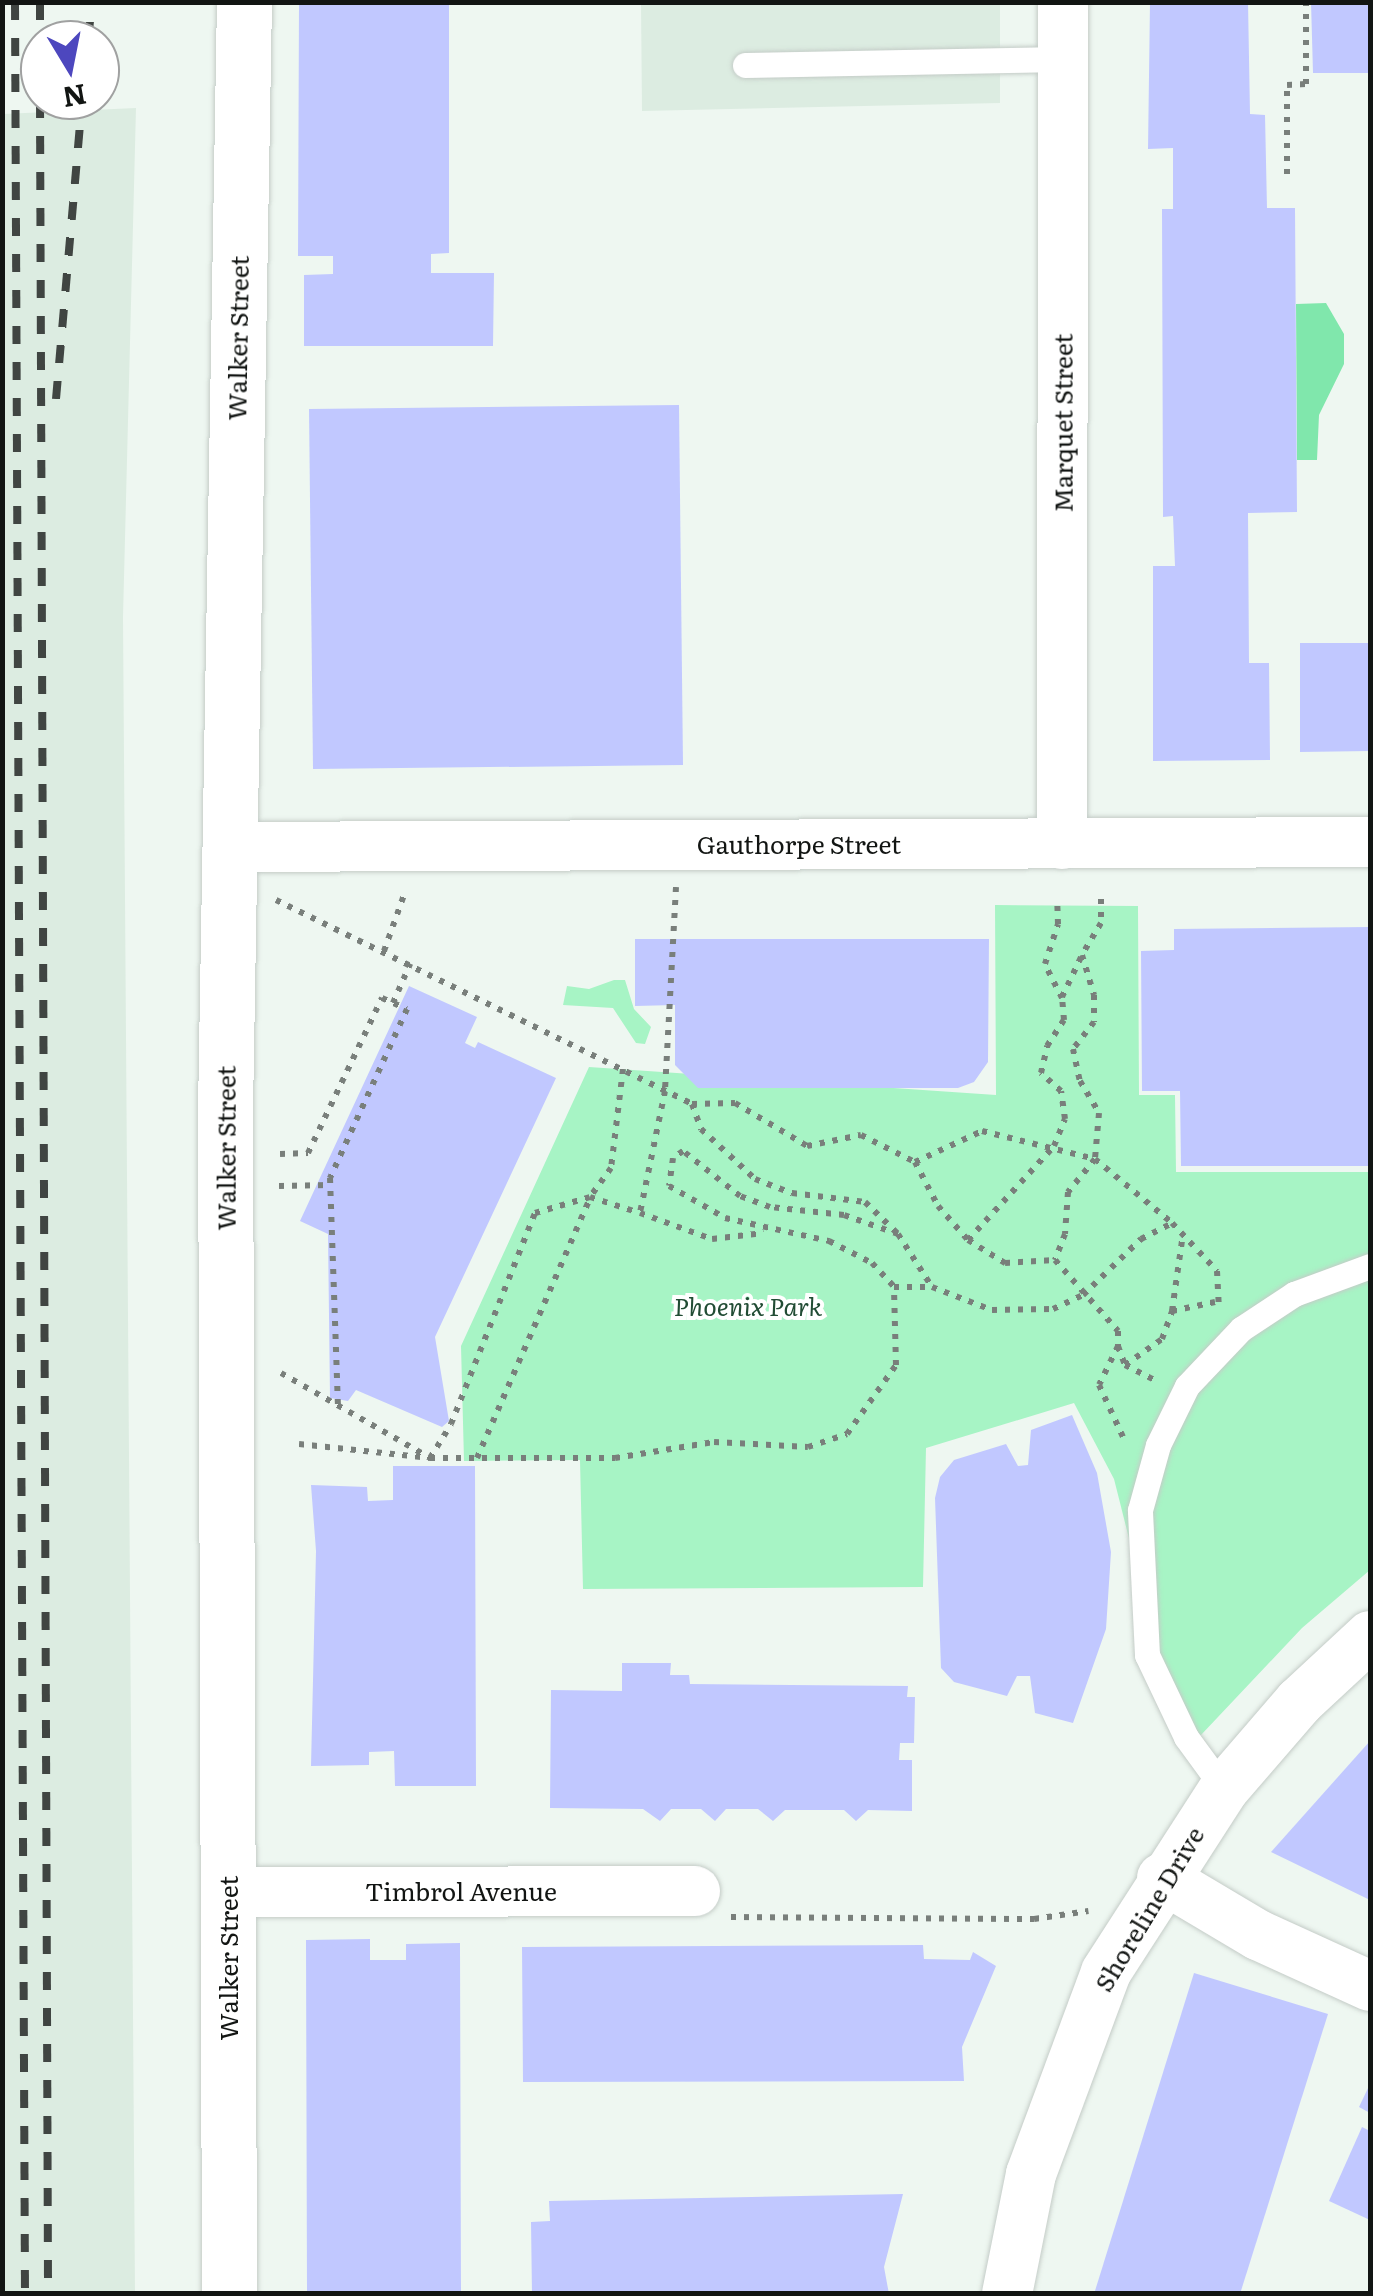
<!DOCTYPE html>
<style>
body{margin:0}
#map{position:relative;width:1373px;height:2296px;overflow:hidden;background:#eef7f1;font-family:Literata,serif}
div>[style]{position:absolute}
[style*='--x']{left:calc(var(--x)*1px);top:calc(var(--y)*1px);width:calc(var(--w)*1px);rotate:calc(var(--a)*1deg)}
.built>*{inset:0;background:#dcece1}
.green>*{inset:0;background:#a7f4c5}
.water>*{inset:0;background:#80e7ac}
.building>*{inset:0;background:#c1c8ff}
.path>*{height:6px;margin-top:-3px;transform-origin:0;background:repeating-linear-gradient(90deg,#797f7b 0 5px,transparent 0 13px)}
.roads{filter:drop-shadow(0 0 2px #c4ccc7) drop-shadow(0 0 2px #c4ccc7)}
.lane>*{height:25px;margin:-12.5px;padding:0 12.5px;transform-origin:12.5px;border-radius:12.5px;background:#fff}
.street>*{height:50px;margin:-25px;padding:0 25px;transform-origin:25px;border-radius:25px;background:#fff}
.secondary>*{height:55px;margin:-27.5px;padding:0 27.5px;transform-origin:27.5px;border-radius:27.5px;background:#fff}
.rail>*{height:8px;margin-top:-4px;transform-origin:0;background:repeating-linear-gradient(90deg,#404542 0 18px,transparent 0 36px)}
span{translate:-50% -50%;white-space:nowrap;text-align:center;line-height:1.15;-webkit-text-stroke:8px #fff;paint-order:stroke}
.street-label{font-size:25px;color:#121513}
.park-label{font-size:25px;color:#214c34;font-style:italic}
.frame{position:absolute;inset:0;border:5px solid #121513;pointer-events:none}
.north{position:absolute;left:20px;top:20px;width:100px;height:100px;box-sizing:border-box;background:#fff;border:2px solid #a0a1a1;border-radius:50%;rotate:170deg;font-size:28px;font-weight:700;line-height:40px;text-align:center;color:#121513}
.north::after{content:'';display:block;margin:auto;width:35px;height:45px;background:#4d47be;clip-path:polygon(50% 0,100% 100%,50% 72%,0 100%)}
</style>
<div id="map">
<div class="built">
<i style="clip-path:polygon(641px 3px,1000px 3px,1000px 103px,642px 111px)"></i>
<i style="clip-path:polygon(136px 108px,123px 617px,135px 2293px,3px 2293px,3px 114px)"></i>
</div>
<div class="green">
<i style="clip-path:polygon(995px 905px,1138px 906px,1139px 1095px,1175px 1095px,1176px 1172px,1370px 1172px,1370px 1570px,1302px 1628px,1201px 1735px,1186px 1737px,1147px 1655px,1139px 1578px,1114px 1479px,1074px 1403px,926px 1448px,923px 1587px,583px 1589px,580px 1460px,464px 1461px,461px 1346px,589px 1067px,996px 1095px)"></i>
<i style="clip-path:polygon(614px 980px,625px 980px,634px 1009px,651px 1027px,645px 1044px,636px 1043px,613px 1008px,563px 1005px,567px 986px,589px 989px)"></i>
</div>
<div class="water">
<i style="clip-path:polygon(1326px 303px,1344px 334px,1344px 364px,1319px 415px,1317px 460px,1297px 460px,1296px 304px)"></i>
</div>
<div class="building">
<i style="clip-path:polygon(299px 2px,449px 2px,449px 253px,431px 254px,431px 273px,494px 273px,493px 346px,304px 346px,304px 275px,333px 274px,333px 256px,298px 256px)"></i>
<i style="clip-path:polygon(1150px 2px,1248px 2px,1250px 114px,1265px 115px,1267px 208px,1295px 208px,1297px 512px,1248px 513px,1249px 663px,1269px 663px,1270px 760px,1153px 761px,1153px 566px,1175px 566px,1173px 516px,1163px 517px,1162px 209px,1173px 209px,1173px 148px,1148px 149px)"></i>
<i style="clip-path:polygon(1311px 2px,1370px 2px,1370px 73px,1313px 73px)"></i>
<i style="clip-path:polygon(679px 405px,683px 765px,313px 769px,309px 409px)"></i>
<i style="clip-path:polygon(1300px 643px,1370px 643px,1370px 751px,1300px 752px)"></i>
<i style="clip-path:polygon(1370px 927px,1370px 1166px,1181px 1166px,1180px 1091px,1142px 1091px,1141px 951px,1174px 950px,1174px 929px)"></i>
<i style="clip-path:polygon(635px 939px,989px 939px,988px 1062px,974px 1082px,958px 1088px,698px 1088px,675px 1065px,675px 1005px,635px 1006px)"></i>
<i style="clip-path:polygon(409px 986px,477px 1017px,465px 1043px,475px 1048px,478px 1042px,556px 1078px,435px 1337px,449px 1421px,442px 1427px,356px 1390px,348px 1401px,330px 1398px,328px 1234px,300px 1221px)"></i>
<i style="clip-path:polygon(1072px 1415px,1097px 1473px,1111px 1552px,1106px 1629px,1073px 1723px,1035px 1713px,1030px 1676px,1017px 1676px,1007px 1696px,954px 1682px,941px 1668px,935px 1498px,940px 1477px,954px 1460px,1006px 1444px,1018px 1466px,1028px 1465px,1031px 1430px)"></i>
<i style="clip-path:polygon(393px 1466px,475px 1466px,476px 1786px,395px 1786px,394px 1751px,369px 1752px,369px 1765px,311px 1766px,316px 1551px,311px 1485px,367px 1487px,368px 1501px,393px 1500px)"></i>
<i style="clip-path:polygon(622px 1663px,671px 1663px,670px 1675px,689px 1675px,690px 1684px,908px 1686px,907px 1697px,915px 1697px,914px 1743px,900px 1743px,899px 1760px,912px 1760px,912px 1811px,868px 1810px,856px 1821px,844px 1810px,785px 1810px,773px 1821px,758px 1809px,726px 1809px,715px 1821px,701px 1809px,671px 1809px,660px 1821px,643px 1809px,550px 1808px,551px 1690px,622px 1691px)"></i>
<i style="clip-path:polygon(1370px 1741px,1370px 1900px,1271px 1852px)"></i>
<i style="clip-path:polygon(370px 1939px,370px 1960px,406px 1960px,406px 1944px,460px 1943px,461px 2294px,307px 2294px,306px 1940px)"></i>
<i style="clip-path:polygon(923px 1945px,924px 1959px,970px 1960px,973px 1952px,996px 1966px,962px 2047px,964px 2081px,523px 2082px,522px 1947px)"></i>
<i style="clip-path:polygon(1194px 1973px,1328px 2014px,1240px 2294px,1094px 2294px)"></i>
<i style="clip-path:polygon(1370px 2084px,1370px 2113px,1359px 2107px)"></i>
<i style="clip-path:polygon(1362px 2127px,1370px 2131px,1370px 2220px,1329px 2201px)"></i>
<i style="clip-path:polygon(903px 2194px,884px 2267px,889px 2294px,532px 2294px,531px 2222px,550px 2221px,549px 2201px)"></i>
</div>
<div class="path">
<i style="--x:1287;--y:174;--w:89;--a:-90"></i>
<i style="--x:1287;--y:85;--w:19;--a:-3"></i>
<i style="--x:1306;--y:84;--w:82;--a:-90"></i>
<i style="--x:676;--y:887;--w:204;--a:93.1"></i>
<i style="--x:665;--y:1091;--w:125;--a:101.6"></i>
<i style="--x:640;--y:1213;--w:77;--a:19.9"></i>
<i style="--x:712;--y:1239;--w:52;--a:-6.6"></i>
<i style="--x:1101;--y:899;--w:24;--a:90"></i>
<i style="--x:1101;--y:923;--w:37;--a:121"></i>
<i style="--x:1082;--y:955;--w:42;--a:73.3"></i>
<i style="--x:1094;--y:995;--w:27;--a:90"></i>
<i style="--x:1094;--y:1022;--w:34;--a:128"></i>
<i style="--x:1073;--y:1049;--w:33;--a:78"></i>
<i style="--x:1080;--y:1081;--w:37;--a:59"></i>
<i style="--x:1099;--y:1113;--w:46;--a:95"></i>
<i style="--x:1095;--y:1159;--w:43;--a:129.3"></i>
<i style="--x:1068;--y:1192;--w:42;--a:94.1"></i>
<i style="--x:1065;--y:1234;--w:28;--a:111"></i>
<i style="--x:1055;--y:1260;--w:95;--a:48.4"></i>
<i style="--x:1118;--y:1331;--w:15;--a:90"></i>
<i style="--x:1118;--y:1346;--w:43;--a:116"></i>
<i style="--x:1099;--y:1385;--w:57;--a:65.2"></i>
<i style="--x:276;--y:900;--w:463;--a:26.1"></i>
<i style="--x:692;--y:1104;--w:43;--a:-1.3"></i>
<i style="--x:735;--y:1103;--w:84;--a:30.8"></i>
<i style="--x:807;--y:1146;--w:55;--a:-11.5"></i>
<i style="--x:861;--y:1135;--w:60;--a:26.6"></i>
<i style="--x:915;--y:1162;--w:74;--a:-24.8"></i>
<i style="--x:982;--y:1131;--w:116;--a:13.9"></i>
<i style="--x:1095;--y:1159;--w:100;--a:39.7"></i>
<i style="--x:1172;--y:1223;--w:66;--a:46.8"></i>
<i style="--x:1217;--y:1271;--w:35;--a:87"></i>
<i style="--x:384;--y:951;--w:63;--a:-70.4"></i>
<i style="--x:1062;--y:997;--w:47;--a:-64.5"></i>
<i style="--x:393;--y:1003;--w:43;--a:-66.4"></i>
<i style="--x:623;--y:1069;--w:100;--a:96.9"></i>
<i style="--x:611;--y:1168;--w:36;--a:126"></i>
<i style="--x:590;--y:1197;--w:52;--a:17.7"></i>
<i style="--x:692;--y:1104;--w:27;--a:70"></i>
<i style="--x:701;--y:1129;--w:74;--a:42.8"></i>
<i style="--x:755;--y:1179;--w:40;--a:21"></i>
<i style="--x:792;--y:1193;--w:74;--a:7"></i>
<i style="--x:865;--y:1202;--w:46;--a:44.1"></i>
<i style="--x:898;--y:1234;--w:57;--a:-160.6"></i>
<i style="--x:844;--y:1215;--w:74;--a:-173.8"></i>
<i style="--x:770;--y:1207;--w:32;--a:-160"></i>
<i style="--x:740;--y:1196;--w:73;--a:-141.7"></i>
<i style="--x:683;--y:1151;--w:12;--a:145"></i>
<i style="--x:673;--y:1158;--w:28;--a:98"></i>
<i style="--x:669;--y:1186;--w:64;--a:29.7"></i>
<i style="--x:725;--y:1218;--w:107;--a:12.5"></i>
<i style="--x:829;--y:1241;--w:48;--a:27.1"></i>
<i style="--x:872;--y:1263;--w:33;--a:47"></i>
<i style="--x:894;--y:1287;--w:38;--a:0"></i>
<i style="--x:932;--y:1287;--w:64;--a:21"></i>
<i style="--x:992;--y:1310;--w:61;--a:-0.9"></i>
<i style="--x:1053;--y:1309;--w:33;--a:-25"></i>
<i style="--x:1083;--y:1295;--w:81;--a:-44"></i>
<i style="--x:1141;--y:1239;--w:35;--a:-27"></i>
<i style="--x:280;--y:1154;--w:28;--a:-2"></i>
<i style="--x:308;--y:1153;--w:172;--a:-64.5"></i>
<i style="--x:382;--y:998;--w:27;--a:24"></i>
<i style="--x:407;--y:1009;--w:186;--a:114.5"></i>
<i style="--x:330;--y:1178;--w:230;--a:88"></i>
<i style="--x:915;--y:1162;--w:50;--a:62.4"></i>
<i style="--x:938;--y:1206;--w:45;--a:48.6"></i>
<i style="--x:968;--y:1240;--w:44;--a:31.9"></i>
<i style="--x:1005;--y:1263;--w:50;--a:-3.4"></i>
<i style="--x:279;--y:1186;--w:51;--a:-1.1"></i>
<i style="--x:898;--y:1234;--w:63;--a:57.3"></i>
<i style="--x:968;--y:1240;--w:127;--a:-47.5"></i>
<i style="--x:1054;--y:1146;--w:29;--a:-68"></i>
<i style="--x:1065;--y:1119;--w:28;--a:-98"></i>
<i style="--x:1061;--y:1091;--w:27;--a:-138"></i>
<i style="--x:1041;--y:1073;--w:28;--a:-77"></i>
<i style="--x:1047;--y:1046;--w:31;--a:-57"></i>
<i style="--x:1064;--y:1020;--w:22;--a:-95"></i>
<i style="--x:1062;--y:998;--w:38;--a:-117"></i>
<i style="--x:1045;--y:964;--w:42;--a:-72"></i>
<i style="--x:1058;--y:924;--w:26;--a:-92"></i>
<i style="--x:1172;--y:1311;--w:78;--a:-81.9"></i>
<i style="--x:1118;--y:1346;--w:20;--a:70"></i>
<i style="--x:1125;--y:1365;--w:35;--a:27"></i>
<i style="--x:1125;--y:1365;--w:45;--a:-35.1"></i>
<i style="--x:1162;--y:1339;--w:30;--a:-70"></i>
<i style="--x:1172;--y:1311;--w:44;--a:-11.8"></i>
<i style="--x:281;--y:1373;--w:172;--a:29.7"></i>
<i style="--x:430;--y:1458;--w:40;--a:-58"></i>
<i style="--x:451;--y:1424;--w:227;--a:-68.3"></i>
<i style="--x:535;--y:1213;--w:57;--a:-16.2"></i>
<i style="--x:299;--y:1444;--w:132;--a:6.1"></i>
<i style="--x:430;--y:1458;--w:185;--a:0"></i>
<i style="--x:615;--y:1458;--w:100;--a:-9.2"></i>
<i style="--x:714;--y:1442;--w:94;--a:3"></i>
<i style="--x:808;--y:1447;--w:41;--a:-18.4"></i>
<i style="--x:847;--y:1434;--w:85;--a:-54.6"></i>
<i style="--x:896;--y:1365;--w:78;--a:-91.5"></i>
<i style="--x:477;--y:1458;--w:283;--a:-66.5"></i>
<i style="--x:731;--y:1917;--w:303;--a:0.4"></i>
<i style="--x:1034;--y:1919;--w:55;--a:-8.4"></i>
</div>
<div class="roads">
<div class="lane">
<i style="--x:745;--y:65;--w:318;--a:-1.1"></i>
<i style="--x:1224;--y:1789;--w:64;--a:-126.2"></i>
<i style="--x:1186;--y:1737;--w:91;--a:-115.4"></i>
<i style="--x:1147;--y:1655;--w:145;--a:-92.8"></i>
<i style="--x:1140;--y:1510;--w:67;--a:-74.5"></i>
<i style="--x:1158;--y:1445;--w:66;--a:-63.8"></i>
<i style="--x:1187;--y:1386;--w:79;--a:-46.5"></i>
<i style="--x:1241;--y:1329;--w:64;--a:-33.4"></i>
<i style="--x:1294;--y:1294;--w:81;--a:-20.2"></i>
</div>
<div class="street">
<i style="--x:1062;--y:844;--w:842;--a:-89.93"></i>
<i style="--x:228;--y:847;--w:1142;--a:-0.25"></i>
<i style="--x:1162;--y:1878;--w:112;--a:30.7"></i>
<i style="--x:1258;--y:1935;--w:123;--a:24.5"></i>
<i style="--x:228;--y:1892;--w:467;--a:-0.1"></i>
<i style="--x:1007;--y:2294;--w:122;--a:-78.7"></i>
<i style="--x:1031;--y:2174;--w:215;--a:-69.6"></i>
<i style="--x:1106;--y:1972;--w:218;--a:-57.2"></i>
<i style="--x:1224;--y:1789;--w:115;--a:-49.2"></i>
<i style="--x:1299;--y:1702;--w:97;--a:-42.9"></i>
</div>
<div class="secondary">
<i style="--x:229;--y:2294;--w:1184;--a:-90.19"></i>
<i style="--x:225;--y:1110;--w:1108;--a:-89.02"></i>
</div>
</div>
<div class="rail">
<i style="--x:15;--y:2;--w:2292;--a:89.75"></i>
<i style="--x:40;--y:2;--w:74;--a:90"></i>
<i style="--x:88;--y:40;--w:38;--a:-84"></i>
<i style="--x:40;--y:100;--w:2194;--a:89.79"></i>
<i style="--x:56;--y:399;--w:300;--a:-85"></i>
</div>
<div class="street-label">
<span style="left:238px;top:338px;rotate:-89deg">Walker Street</span>
<span style="left:1063px;top:423px;rotate:-90deg">Marquet Street</span>
<span style="left:799px;top:844px">Gauthorpe Street</span>
<span style="left:226px;top:1148px;rotate:-90deg">Walker Street</span>
<span style="left:461px;top:1891px">Timbrol Avenue</span>
<span style="left:1149px;top:1909px;rotate:-59deg">Shoreline Drive</span>
<span style="left:228px;top:1958px;rotate:-90deg">Walker Street</span>
</div>
<div class="park-label">
<span style="left:748px;top:1306px">Phoenix Park</span>
</div>
<div class="frame"></div>
<div class="north">N</div>
</div>
